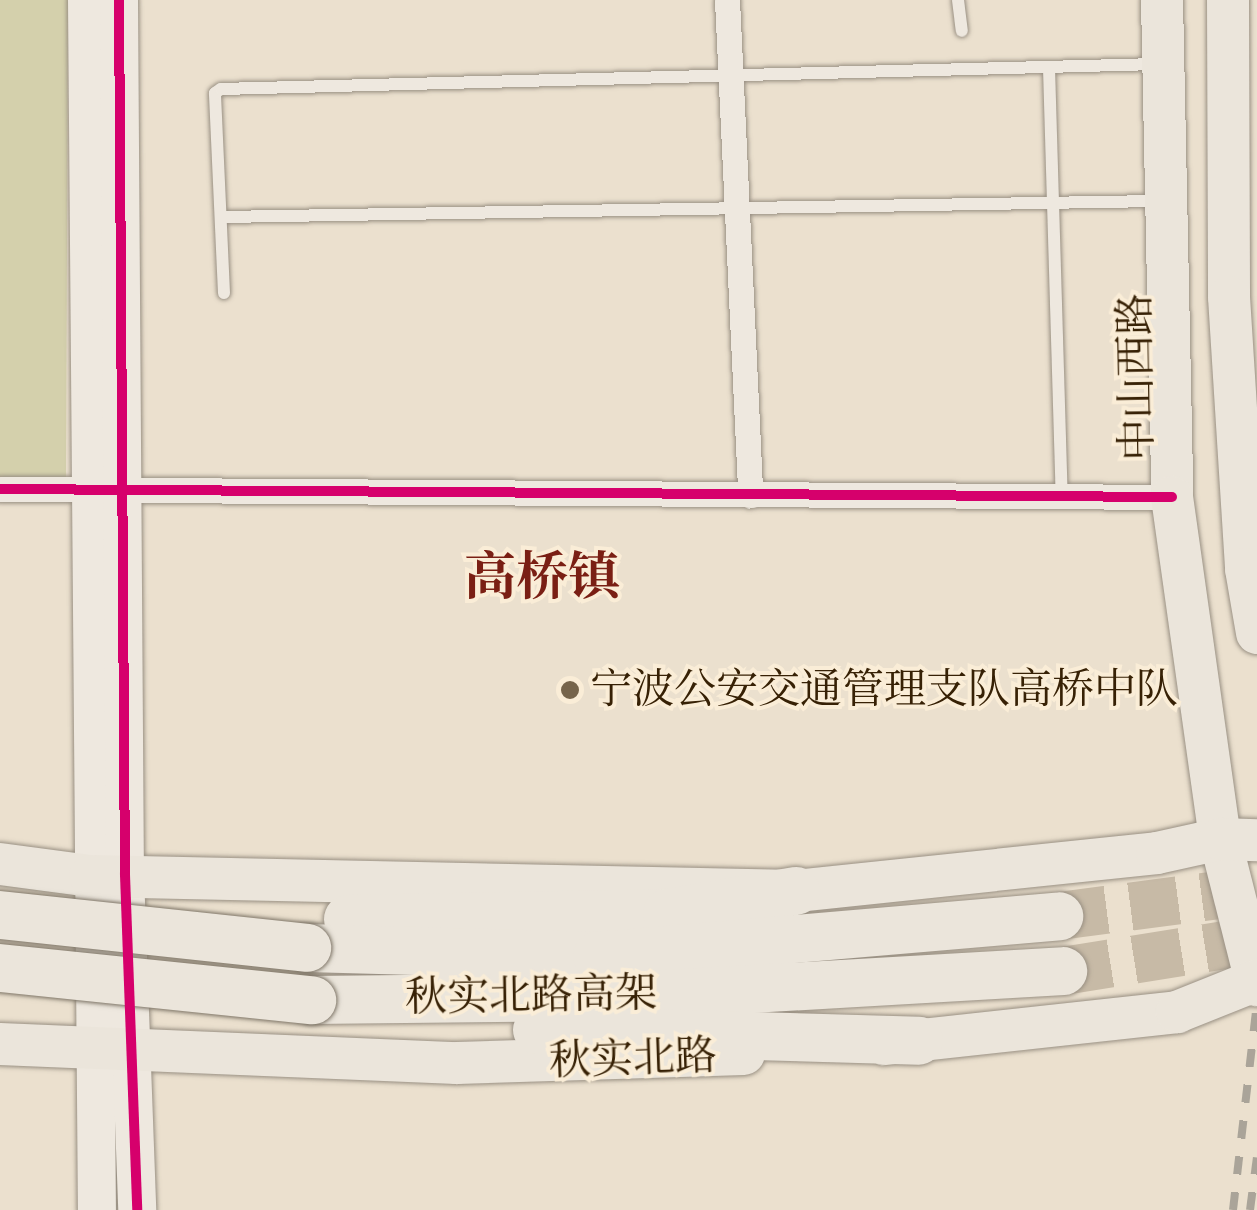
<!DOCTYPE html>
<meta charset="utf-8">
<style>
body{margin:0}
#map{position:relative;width:1257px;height:1210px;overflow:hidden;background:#ebe0ce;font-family:"IM FELL Double Pica","Noto Serif SC",serif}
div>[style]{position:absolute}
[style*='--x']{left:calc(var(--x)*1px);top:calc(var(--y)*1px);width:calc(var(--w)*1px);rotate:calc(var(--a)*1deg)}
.green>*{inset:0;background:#d4d0ac}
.highway-tunnel>*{height:48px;margin-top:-24px;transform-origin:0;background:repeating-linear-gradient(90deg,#c7baa6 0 48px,transparent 0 72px)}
.roads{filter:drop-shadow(0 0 2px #999083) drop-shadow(0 0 2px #999083)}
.lane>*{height:12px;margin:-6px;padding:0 6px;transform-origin:6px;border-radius:6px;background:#eee8df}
.street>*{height:25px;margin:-12.5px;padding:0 12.5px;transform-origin:12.5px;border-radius:12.5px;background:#eee8df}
.secondary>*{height:38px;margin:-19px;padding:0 19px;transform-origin:19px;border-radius:19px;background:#eee8df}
.primary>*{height:42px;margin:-21px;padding:0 21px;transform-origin:21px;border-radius:21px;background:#ebe5db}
.highway>*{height:48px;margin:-24px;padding:0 24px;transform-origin:24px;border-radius:24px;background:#ebe5db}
.rail>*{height:8px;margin-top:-4px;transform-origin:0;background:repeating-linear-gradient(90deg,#aaa499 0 18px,transparent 0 36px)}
.bridges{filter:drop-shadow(0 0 2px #7f7668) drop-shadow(0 0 2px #7f7668)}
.highway-bridge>*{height:48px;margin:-24px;padding:0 24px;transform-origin:24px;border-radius:24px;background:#ebe5db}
.cycleway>*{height:10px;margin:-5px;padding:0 5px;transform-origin:5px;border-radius:5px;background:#d6006c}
.dots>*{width:28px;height:28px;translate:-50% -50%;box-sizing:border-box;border:5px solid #faedd7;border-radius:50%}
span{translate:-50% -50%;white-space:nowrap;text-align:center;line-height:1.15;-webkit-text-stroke:8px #faedd7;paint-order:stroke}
.street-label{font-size:42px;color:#372105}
.poi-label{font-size:42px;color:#372105}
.left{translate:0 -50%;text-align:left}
.district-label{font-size:52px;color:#7a1f14;font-weight:700}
</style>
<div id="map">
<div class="green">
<i style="clip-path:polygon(0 0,68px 0,66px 477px,0 478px)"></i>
</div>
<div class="highway-tunnel">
<i style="--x:1059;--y:916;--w:200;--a:-7.5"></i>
<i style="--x:1063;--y:971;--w:196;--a:-9.1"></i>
</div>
<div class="roads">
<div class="lane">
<i style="--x:958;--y:0;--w:31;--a:83"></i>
<i style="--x:1049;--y:68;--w:429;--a:88.3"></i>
<i style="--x:222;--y:217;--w:937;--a:-0.98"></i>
<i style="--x:224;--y:293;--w:200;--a:-92.6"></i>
<i style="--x:215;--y:93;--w:7;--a:-34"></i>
<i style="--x:221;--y:89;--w:935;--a:-1.53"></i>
</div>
<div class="street">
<i style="--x:727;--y:0;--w:496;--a:87.3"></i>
<i style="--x:0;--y:489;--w:1172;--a:0.39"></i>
</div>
<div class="secondary">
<i style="--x:87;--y:0;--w:1210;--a:89.53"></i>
<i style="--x:119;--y:0;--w:875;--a:89.61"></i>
<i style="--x:125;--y:875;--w:335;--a:87.9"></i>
</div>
<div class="primary">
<i style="--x:1162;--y:0;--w:497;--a:88.8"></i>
<i style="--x:1172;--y:497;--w:345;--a:82"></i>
<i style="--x:1220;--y:839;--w:151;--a:75.8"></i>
<i style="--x:1228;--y:0;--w:297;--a:89.8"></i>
<i style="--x:1229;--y:297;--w:273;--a:86.4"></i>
<i style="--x:1246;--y:569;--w:65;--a:80.2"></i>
<i style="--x:0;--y:864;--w:91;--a:7.6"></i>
<i style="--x:90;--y:876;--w:706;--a:1.22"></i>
<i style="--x:796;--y:891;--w:363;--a:-6"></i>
<i style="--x:1157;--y:853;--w:65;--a:-12.5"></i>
<i style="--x:1220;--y:839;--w:37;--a:2"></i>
<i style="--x:0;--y:1044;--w:457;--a:2.4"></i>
<i style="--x:457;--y:1063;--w:287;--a:-1.8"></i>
<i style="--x:884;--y:1044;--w:295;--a:-6.2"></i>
<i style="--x:1177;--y:1012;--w:86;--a:-21.8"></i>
</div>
<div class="highway">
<i style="--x:348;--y:919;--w:319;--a:-1.1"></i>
<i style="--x:667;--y:913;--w:131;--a:-9.7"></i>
<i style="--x:307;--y:948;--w:290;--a:1.6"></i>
<i style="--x:597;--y:956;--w:464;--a:-4.9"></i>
<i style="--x:312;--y:1000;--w:302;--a:-0.6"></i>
<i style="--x:614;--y:997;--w:450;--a:-3.3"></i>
<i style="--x:537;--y:1030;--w:382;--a:1.6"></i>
</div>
</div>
<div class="rail">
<i style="--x:1233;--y:1210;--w:210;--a:-83.4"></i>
<i style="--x:1250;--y:1210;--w:53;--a:-82.5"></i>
</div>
<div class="bridges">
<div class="highway-bridge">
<i style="--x:0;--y:915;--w:309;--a:6.1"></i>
<i style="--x:0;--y:968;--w:314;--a:5.9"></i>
</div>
</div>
<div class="cycleway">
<i style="--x:119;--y:0;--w:875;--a:89.61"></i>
<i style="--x:125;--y:875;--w:335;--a:87.9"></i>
<i style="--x:0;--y:489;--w:1172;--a:0.39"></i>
</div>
<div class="dots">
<i style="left:570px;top:690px;background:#76644b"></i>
</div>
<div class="street-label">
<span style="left:1137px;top:377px;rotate:-91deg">中山西路</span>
<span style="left:531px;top:996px;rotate:-1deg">秋实北路高架</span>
<span style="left:633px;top:1059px;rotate:-2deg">秋实北路</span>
</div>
<div class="poi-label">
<span class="left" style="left:590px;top:690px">宁波公安交通管理支队高桥中队</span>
</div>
<div class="district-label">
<span style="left:542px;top:578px">高桥镇</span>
</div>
</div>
